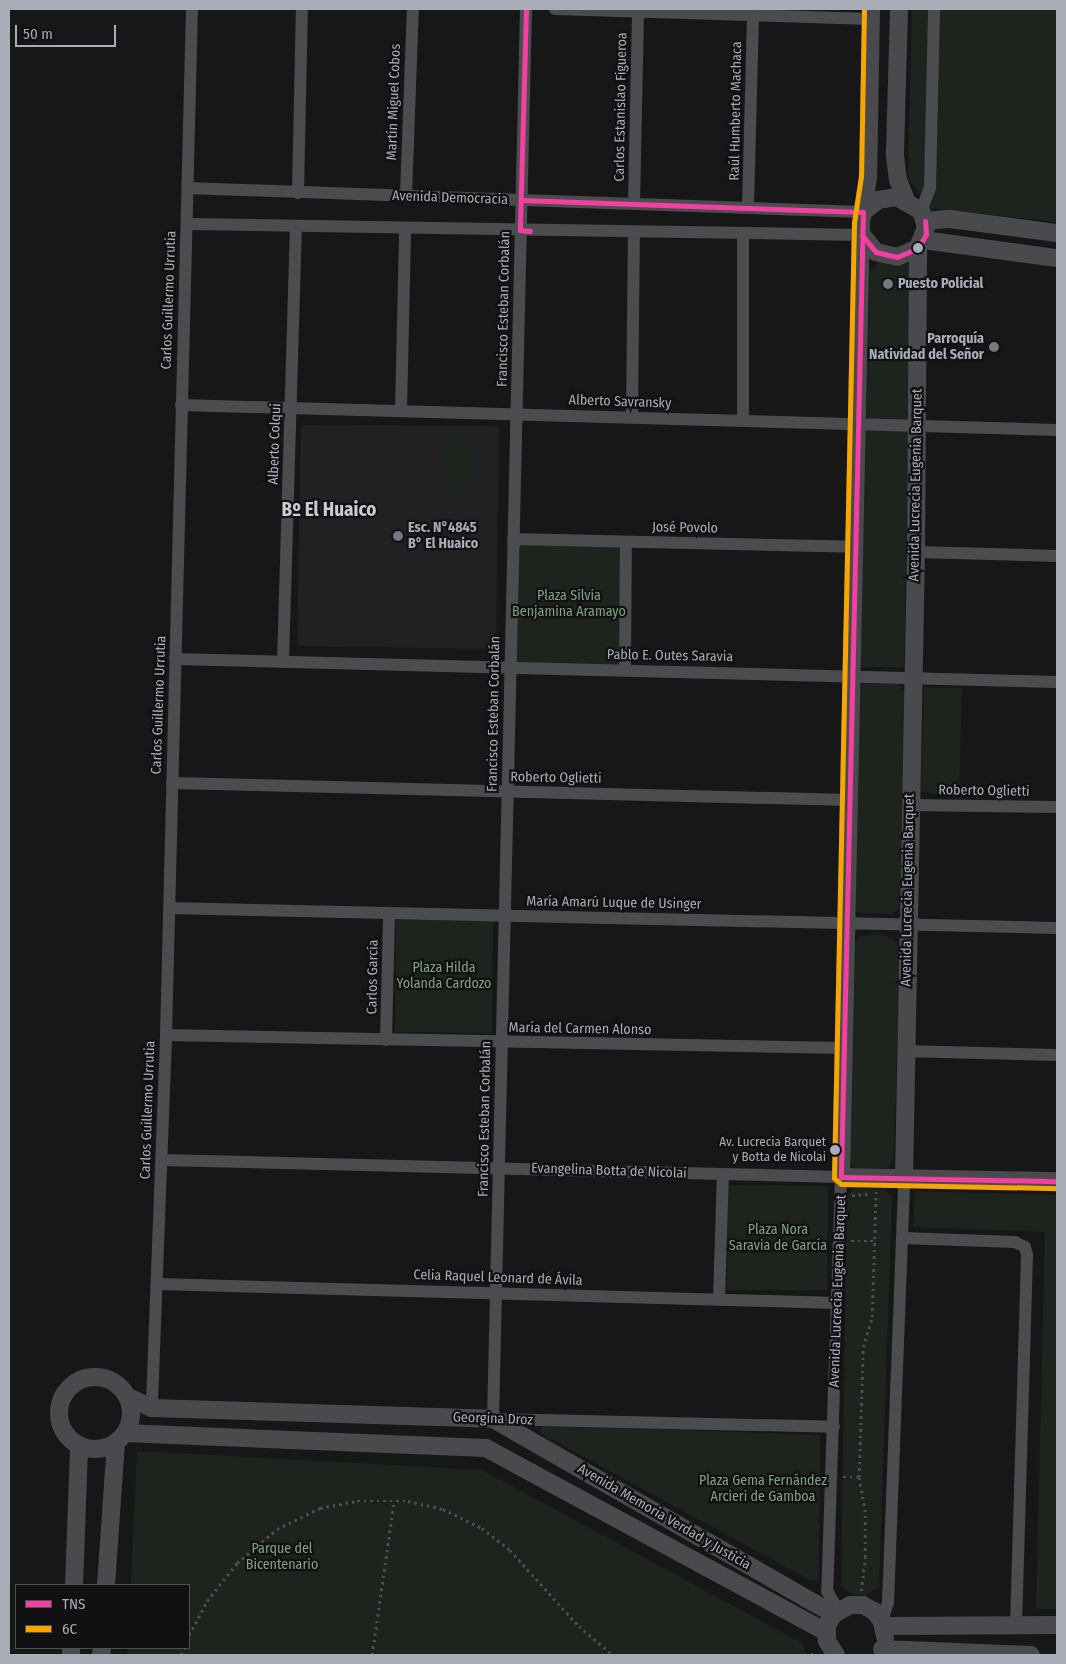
<!DOCTYPE html>
<meta charset="utf-8">
<style>
body{margin:0}
#map{position:relative;width:1066px;height:1664px;overflow:hidden;background:#171717;font-family:"Fira Sans Condensed",sans-serif}
div>[style]{position:absolute}
[style*='--x']{left:calc(var(--x)*1px);top:calc(var(--y)*1px);width:calc(var(--w)*1px);rotate:calc(var(--a)*1deg)}
.built>*{inset:0;background:#212123}
.green>*{inset:0;background:#1d241e}
.path>*{height:2.5px;margin-top:-1.25px;transform-origin:0;background:repeating-linear-gradient(90deg,#4d4e52 0 2.5px,transparent 0 6.5px)}
.street>*{height:12px;margin:-6px;padding:0 6px;transform-origin:6px;border-radius:6px;background:#4b4c50}
.secondary>*{height:18px;margin:-9px;padding:0 9px;transform-origin:9px;border-radius:9px;background:#4a4a4e}
.secondary>.ring{margin:-9px;padding:0;box-sizing:content-box;background:none;border:18px solid #4a4a4e;border-radius:50%}
.bus-1>*{height:5px;margin:-2.5px;padding:0 2.5px;transform-origin:2.5px;border-radius:2.5px;background:#f240a1}
.bus-2>*{height:5px;margin:-2.5px;padding:0 2.5px;transform-origin:2.5px;border-radius:2.5px;background:#f7a600}
.dots>*{width:14px;height:14px;translate:-50% -50%;box-sizing:border-box;border:2px solid #111113;border-radius:50%}
span{translate:-50% -50%;white-space:nowrap;text-align:center;line-height:1.15;-webkit-text-stroke:4.5px #111113;paint-order:stroke}
.bus-label{font-size:13px;color:#a8adb8}
.right{translate:-100% -50%;text-align:right}
.street-label{font-size:14px;color:#a8adb8}
.poi-label{font-size:14px;color:#a8adb8;font-weight:700}
.left{translate:0 -50%;text-align:left}
.park-label{font-size:14px;color:#7fa381}
.district-label{font-size:19px;color:#c9ccd4;font-weight:700}
.frame{position:absolute;inset:0;border:10px solid #a8adb8;pointer-events:none}
.legend{position:absolute;left:15px;top:1584px;width:175px;height:65px;box-sizing:border-box;background:#111113;border:1px solid #4d4f55;margin:0;padding:6px 9px;list-style:none;font-size:15px;color:#a8adb8}
.legend li{display:flex;align-items:center;gap:10px;height:25px}
.legend b{width:25px;border:1px solid #4d4f55}
.scale{position:absolute;left:15px;top:25px;width:101px;height:22px;box-sizing:border-box;border:2px solid #a8adb8;border-top:0;padding-left:6px;font-size:15px;line-height:18px;white-space:nowrap;color:#a8adb8;-webkit-text-stroke:4px #111113;paint-order:stroke}
</style>
<div id="map">
<div class="built">
<i style="clip-path:polygon(301px 425px,499px 426px,496px 649px,297px 646px)"></i>
</div>
<div class="green">
<i style="clip-path:polygon(912px 9px,1057px 9px,1057px 222px,931px 208px,908px 179px)"></i>
<i style="clip-path:polygon(879px 261px,894px 267px,911px 264px,904px 667px,860px 667px,870px 272px)"></i>
<i style="clip-path:polygon(441px 439px,474px 439px,474px 486px,442px 487px)"></i>
<i style="clip-path:polygon(513px 539px,626px 542px,625px 670px,510px 667px)"></i>
<i style="clip-path:polygon(863px 684px,898px 684px,906px 695px,899px 908px,893px 914px,859px 913px,853px 908px,858px 692px)"></i>
<i style="clip-path:polygon(924px 687px,962px 688px,959px 795px,921px 792px)"></i>
<i style="clip-path:polygon(396px 920px,493px 920px,492px 1033px,395px 1032px)"></i>
<i style="clip-path:polygon(882px 934px,894px 940px,900px 951px,894px 1157px,888px 1168px,856px 1169px,846px 1159px,851px 948px,860px 936px)"></i>
<i style="clip-path:polygon(728px 1185px,828px 1186px,827px 1290px,727px 1290px)"></i>
<i style="clip-path:polygon(855px 1188px,884px 1189px,892px 1197px,879px 1588px,864px 1595px,854px 1595px,841px 1586px,847px 1195px)"></i>
<i style="clip-path:polygon(915px 1191px,1057px 1195px,1057px 1609px,1036px 1609px,1045px 1232px,913px 1227px)"></i>
<i style="clip-path:polygon(541px 1425px,820px 1435px,819px 1577px,817px 1581px,808px 1579px,540px 1433px)"></i>
<i style="clip-path:polygon(137px 1451px,482px 1470px,802px 1643px,806px 1655px,127px 1655px,128px 1648px,189px 1648px,189px 1585px,131px 1585px)"></i>
</div>
<div class="path">
<i style="--x:852;--y:1195;--w:17;--a:-3"></i>
<i style="--x:851;--y:1241;--w:23;--a:0"></i>
<i style="--x:843;--y:1477;--w:16;--a:0"></i>
<i style="--x:861;--y:1591;--w:34;--a:-83"></i>
<i style="--x:865;--y:1557;--w:45;--a:-90"></i>
<i style="--x:865;--y:1512;--w:36;--a:-100"></i>
<i style="--x:859;--y:1477;--w:130;--a:-88.2"></i>
<i style="--x:863;--y:1347;--w:31;--a:-73"></i>
<i style="--x:872;--y:1317;--w:125;--a:-88.2"></i>
<i style="--x:189;--y:1635;--w:38;--a:-62"></i>
<i style="--x:207;--y:1601;--w:48;--a:-51.7"></i>
<i style="--x:237;--y:1563;--w:52;--a:-40.4"></i>
<i style="--x:277;--y:1529;--w:48;--a:-26"></i>
<i style="--x:320;--y:1508;--w:38;--a:-11"></i>
<i style="--x:357;--y:1501;--w:51;--a:0"></i>
<i style="--x:408;--y:1501;--w:36;--a:13"></i>
<i style="--x:443;--y:1509;--w:43;--a:26"></i>
<i style="--x:482;--y:1528;--w:36;--a:38"></i>
<i style="--x:510;--y:1550;--w:103;--a:47.8"></i>
<i style="--x:579;--y:1626;--w:45;--a:40.5"></i>
<i style="--x:181;--y:1655;--w:8;--a:-67"></i>
<i style="--x:372;--y:1655;--w:156;--a:-81.9"></i>
<i style="--x:811;--y:1655;--w:6;--a:-39"></i>
</div>
<div class="street">
<i style="--x:526;--y:9;--w:1410;--a:91.34"></i>
<i style="--x:493;--y:1419;--w:341;--a:1.3"></i>
<i style="--x:555;--y:9;--w:316;--a:1.8"></i>
<i style="--x:188;--y:188;--w:675;--a:2.04"></i>
<i style="--x:298;--y:193;--w:184;--a:-88.8"></i>
<i style="--x:406;--y:196;--w:187;--a:-87.9"></i>
<i style="--x:634;--y:204;--w:192;--a:-88.8"></i>
<i style="--x:748;--y:207;--w:191;--a:-88.5"></i>
<i style="--x:921;--y:211;--w:26;--a:-69"></i>
<i style="--x:930;--y:187;--w:178;--a:-88.7"></i>
<i style="--x:187;--y:224;--w:675;--a:0.93"></i>
<i style="--x:181;--y:405;--w:876;--a:1.63"></i>
<i style="--x:401;--y:411;--w:183;--a:-88.7"></i>
<i style="--x:632;--y:417;--w:185;--a:-89.4"></i>
<i style="--x:743;--y:420;--w:186;--a:-90"></i>
<i style="--x:513;--y:539;--w:342;--a:1.3"></i>
<i style="--x:916;--y:552;--w:141;--a:1.6"></i>
<i style="--x:175;--y:659;--w:882;--a:1.49"></i>
<i style="--x:283;--y:662;--w:435;--a:-88.3"></i>
<i style="--x:625;--y:670;--w:128;--a:-89.6"></i>
<i style="--x:172;--y:783;--w:678;--a:1.44"></i>
<i style="--x:910;--y:805;--w:147;--a:0.8"></i>
<i style="--x:169;--y:908;--w:888;--a:1.29"></i>
<i style="--x:166;--y:1035;--w:678;--a:1.1"></i>
<i style="--x:386;--y:1040;--w:125;--a:-88.6"></i>
<i style="--x:905;--y:1051;--w:152;--a:1.5"></i>
<i style="--x:162;--y:1160;--w:679;--a:1.43"></i>
<i style="--x:841;--y:1177;--w:414;--a:91.9"></i>
<i style="--x:827;--y:1591;--w:22;--a:60"></i>
<i style="--x:903;--y:1238;--w:112;--a:2"></i>
<i style="--x:1015;--y:1242;--w:11;--a:27"></i>
<i style="--x:1025;--y:1247;--w:8;--a:76"></i>
<i style="--x:1027;--y:1255;--w:369;--a:91.7"></i>
<i style="--x:158;--y:1284;--w:679;--a:1.6"></i>
<i style="--x:719;--y:1299;--w:125;--a:-88.2"></i>
<i style="--x:152;--y:1402;--w:367;--a:-87.8"></i>
<i style="--x:166;--y:1035;--w:1026;--a:-88.55"></i>
<i style="--x:882;--y:1621;--w:19;--a:-72"></i>
<i style="--x:888;--y:1603;--w:425;--a:-87.8"></i>
</div>
<div class="secondary">
<i style="--x:871;--y:9;--w:168;--a:91"></i>
<i style="--x:868;--y:177;--w:47;--a:98.7"></i>
<i style="--x:861;--y:223;--w:954;--a:91.2"></i>
<i style="--x:841;--y:1177;--w:216;--a:1.1"></i>
<i style="--x:899;--y:9;--w:147;--a:91.6"></i>
<i style="--x:895;--y:156;--w:24;--a:83"></i>
<i style="--x:898;--y:180;--w:22;--a:68"></i>
<i style="--x:925;--y:221;--w:25;--a:-5"></i>
<i style="--x:950;--y:219;--w:108;--a:7.5"></i>
<i style="--x:862;--y:235;--w:22;--a:51"></i>
<i style="--x:876;--y:252;--w:22;--a:13"></i>
<i style="--x:897;--y:257;--w:23;--a:-23"></i>
<i style="--x:918;--y:248;--w:22;--a:-69"></i>
<i style="--x:926;--y:227;--w:17;--a:-107"></i>
<i style="--x:921;--y:211;--w:28;--a:-150"></i>
<i style="--x:897;--y:197;--w:19;--a:171"></i>
<i style="--x:878;--y:200;--w:19;--a:141"></i>
<i style="--x:923;--y:240;--w:135;--a:7.7"></i>
<i style="--x:904;--y:1178;--w:626;--a:-88.9"></i>
<i style="--x:916;--y:552;--w:304;--a:-89.6"></i>
<i class="ring" style="left:59px;top:1377px;width:54px;height:54px"></i>
<i style="--x:128;--y:1397;--w:26;--a:25"></i>
<i style="--x:152;--y:1408;--w:341;--a:1.8"></i>
<i style="--x:493;--y:1419;--w:393;--a:29.8"></i>
<i style="--x:125;--y:1433;--w:361;--a:2.4"></i>
<i style="--x:486;--y:1448;--w:387;--a:28.4"></i>
<i style="--x:74;--y:1585;--w:139;--a:-87.9"></i>
<i style="--x:106;--y:1585;--w:142;--a:-86"></i>
<i style="--x:885;--y:1626;--w:172;--a:-0.3"></i>
<i style="--x:882;--y:1649;--w:149;--a:2.3"></i>
<i style="--x:71;--y:1655;--w:7;--a:-90"></i>
<i style="--x:101;--y:1655;--w:7;--a:-82"></i>
<i style="--x:836;--y:1655;--w:17;--a:-123"></i>
<i style="--x:827;--y:1641;--w:16;--a:-90"></i>
<i style="--x:827;--y:1625;--w:13;--a:-58"></i>
<i style="--x:834;--y:1614;--w:18;--a:-29"></i>
<i style="--x:850;--y:1605;--w:13;--a:0"></i>
<i style="--x:863;--y:1605;--w:13;--a:29"></i>
<i style="--x:874;--y:1611;--w:13;--a:51"></i>
<i style="--x:882;--y:1621;--w:16;--a:79"></i>
</div>
<div class="bus-1">
<i style="--x:526;--y:9;--w:221;--a:91.6"></i>
<i style="--x:520;--y:230;--w:10;--a:6"></i>
<i style="--x:521;--y:200;--w:342;--a:2"></i>
<i style="--x:863;--y:212;--w:965;--a:91.31"></i>
<i style="--x:841;--y:1177;--w:216;--a:1.1"></i>
<i style="--x:862;--y:235;--w:22;--a:51"></i>
<i style="--x:876;--y:252;--w:22;--a:13"></i>
<i style="--x:897;--y:257;--w:23;--a:-23"></i>
<i style="--x:918;--y:248;--w:16;--a:-60"></i>
<i style="--x:926;--y:234;--w:13;--a:-94"></i>
</div>
<div class="bus-2">
<i style="--x:864;--y:9;--w:167;--a:91"></i>
<i style="--x:861;--y:176;--w:48;--a:98.5"></i>
<i style="--x:854;--y:223;--w:955;--a:91.2"></i>
<i style="--x:834;--y:1178;--w:9;--a:41"></i>
<i style="--x:841;--y:1184;--w:216;--a:1.1"></i>
</div>
<div class="dots">
<i style="left:918px;top:248px;background:#a8adb8"></i>
<i style="left:888px;top:284px;background:#757880"></i>
<i style="left:994px;top:347px;background:#757880"></i>
<i style="left:398px;top:536px;background:#757880"></i>
<i style="left:835px;top:1150px;background:#a8adb8"></i>
</div>
<div class="bus-label">
<span class="right" style="left:826px;top:1150px">Av. Lucrecia Barquet<br>y Botta de Nicolai</span>
</div>
<div class="street-label">
<span style="left:394px;top:102px;rotate:-88deg">Martín Miguel Cobos</span>
<span style="left:621px;top:107px;rotate:-89deg">Carlos Estanislao Figueroa</span>
<span style="left:736px;top:111px;rotate:-89deg">Raúl Humberto Machaca</span>
<span style="left:450px;top:198px;rotate:2deg">Avenida Democracia</span>
<span style="left:169px;top:300px;rotate:-88deg">Carlos Guillermo Urrutia</span>
<span style="left:504px;top:309px;rotate:-89deg">Francisco Esteban Corbalán</span>
<span style="left:620px;top:402px;rotate:2deg">Alberto Savransky</span>
<span style="left:275px;top:444px;rotate:-88deg">Alberto Colqui</span>
<span style="left:916px;top:485px;rotate:-89deg">Avenida Lucrecia Eugenia Barquet</span>
<span style="left:685px;top:528px;rotate:1deg">José Povolo</span>
<span style="left:670px;top:656px;rotate:1deg">Pablo E. Outes Saravia</span>
<span style="left:159px;top:705px;rotate:-88deg">Carlos Guillermo Urrutia</span>
<span style="left:494px;top:714px;rotate:-89deg">Francisco Esteban Corbalán</span>
<span style="left:556px;top:778px;rotate:1deg">Roberto Oglietti</span>
<span style="left:984px;top:791px;rotate:1deg">Roberto Oglietti</span>
<span style="left:908px;top:890px;rotate:-89deg">Avenida Lucrecia Eugenia Barquet</span>
<span style="left:614px;top:903px;rotate:1deg">María Amarú Luque de Usinger</span>
<span style="left:373px;top:977px;rotate:-89deg">Carlos García</span>
<span style="left:580px;top:1029px;rotate:1deg">María del Carmen Alonso</span>
<span style="left:148px;top:1110px;rotate:-88deg">Carlos Guillermo Urrutia</span>
<span style="left:485px;top:1119px;rotate:-89deg">Francisco Esteban Corbalán</span>
<span style="left:609px;top:1171px;rotate:2deg">Evangelina Botta de Nicolai</span>
<span style="left:498px;top:1278px;rotate:2deg">Celia Raquel Leonard de Ávila</span>
<span style="left:838px;top:1291px;rotate:-88deg">Avenida Lucrecia Eugenia Barquet</span>
<span style="left:493px;top:1419px;rotate:2deg">Georgina Droz</span>
<span style="left:664px;top:1517px;rotate:30deg">Avenida Memoria Verdad y Justicia</span>
</div>
<div class="poi-label">
<span class="left" style="left:898px;top:284px">Puesto Policial</span>
<span class="right" style="left:984px;top:347px">Parroquía<br>Natividad del Señor</span>
<span class="left" style="left:408px;top:536px">Esc. N°4845<br>B° El Huaico</span>
</div>
<div class="park-label">
<span style="left:569px;top:604px">Plaza Silvia<br>Benjamina Aramayo</span>
<span style="left:444px;top:976px">Plaza Hilda<br>Yolanda Cardozo</span>
<span style="left:778px;top:1238px">Plaza Nora<br>Saravia de García</span>
<span style="left:763px;top:1489px">Plaza Gema Fernández<br>Arcieri de Gamboa</span>
<span style="left:282px;top:1557px">Parque del<br>Bicentenario</span>
</div>
<div class="district-label">
<span style="left:329px;top:510px">Bº El Huaico</span>
</div>
<div class="frame"></div>
<ul class="legend">
<li><b style="height:6px;background:#f240a1"></b>TNS</li>
<li><b style="height:6px;background:#f7a600"></b>6C</li>
</ul>
<div class="scale">50 m</div>
</div>
